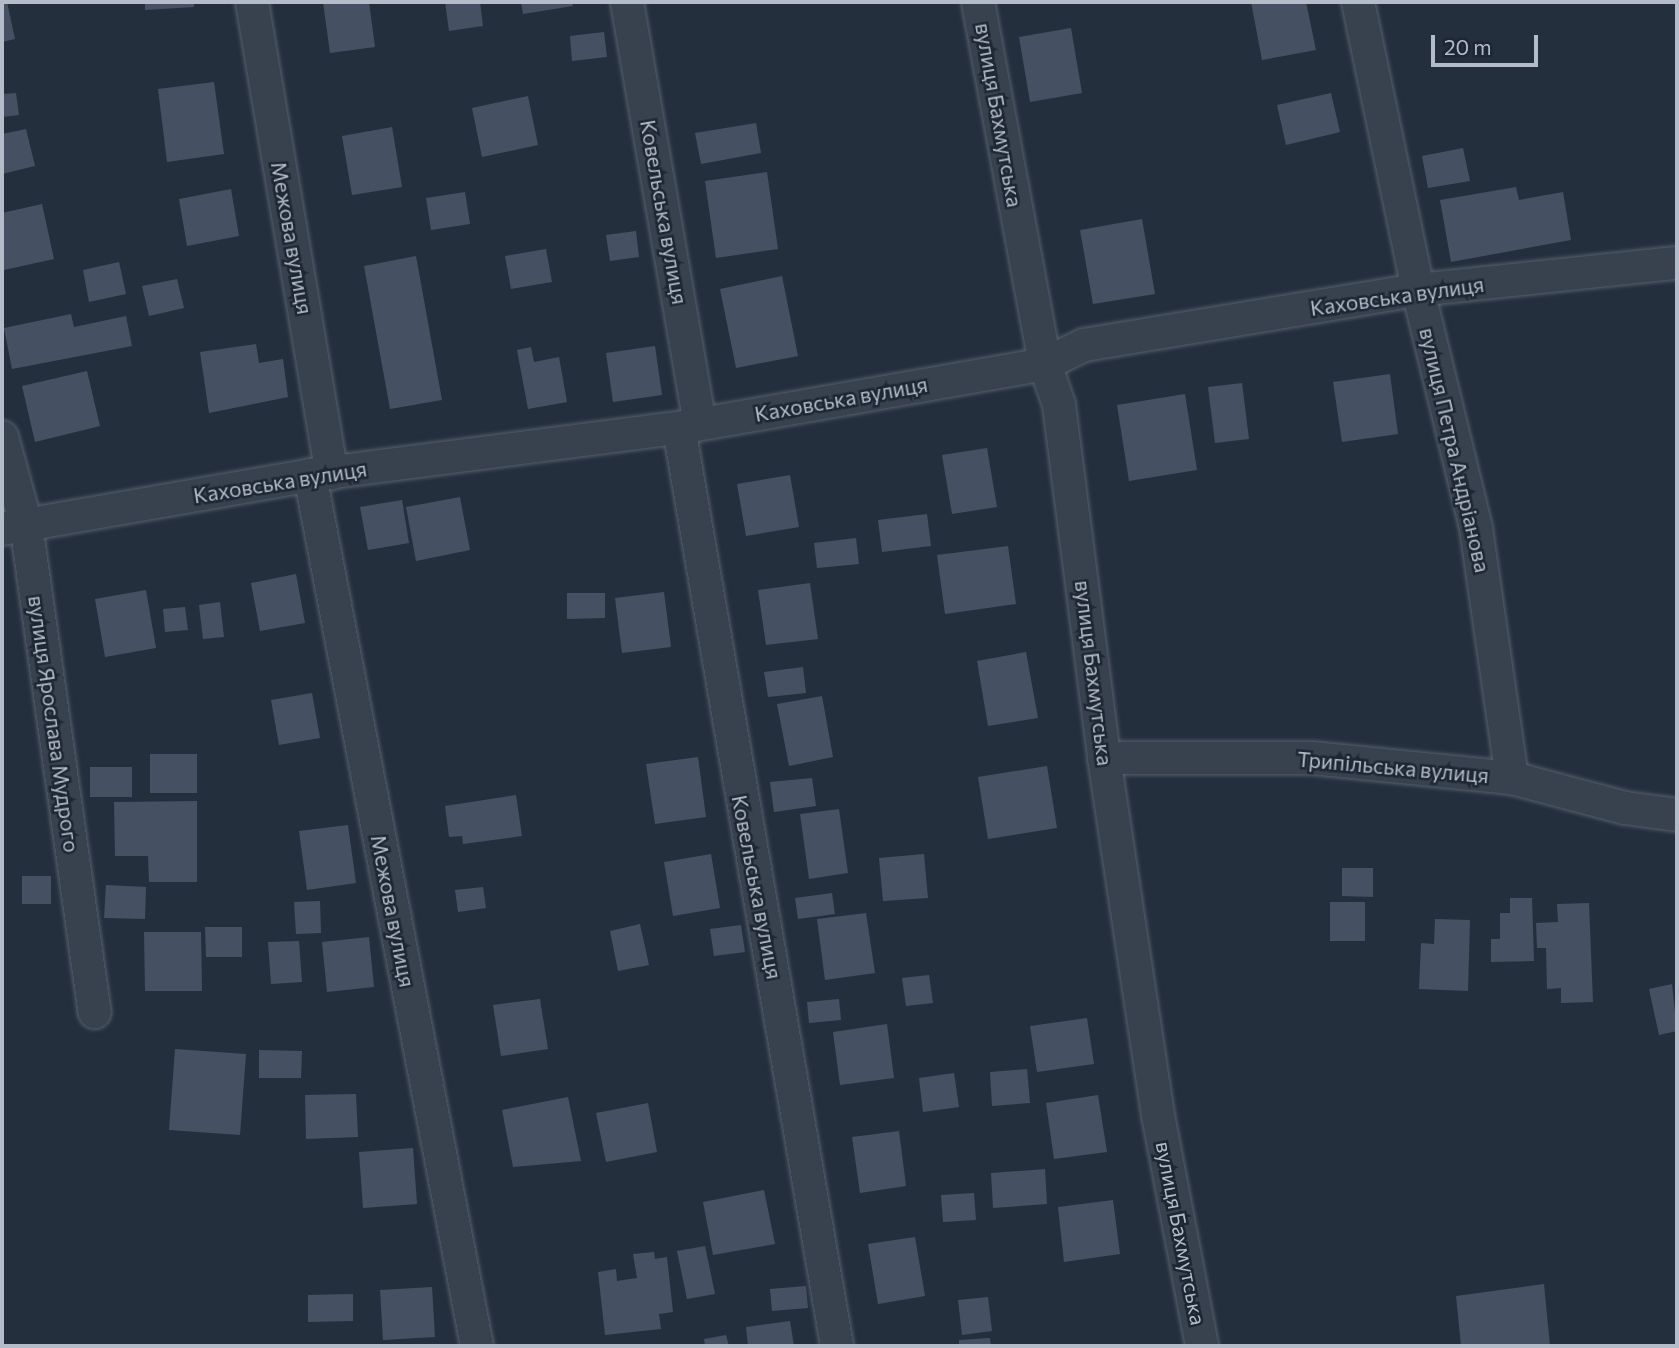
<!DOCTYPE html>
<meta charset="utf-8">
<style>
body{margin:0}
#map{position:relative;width:1679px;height:1348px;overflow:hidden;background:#242f3e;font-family:Commissioner,sans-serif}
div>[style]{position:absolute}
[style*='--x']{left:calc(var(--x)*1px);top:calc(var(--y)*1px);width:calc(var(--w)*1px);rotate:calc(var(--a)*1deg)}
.building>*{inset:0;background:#455162}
.roads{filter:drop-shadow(0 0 2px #565f6c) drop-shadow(0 0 2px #565f6c)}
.minor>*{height:32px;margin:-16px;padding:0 16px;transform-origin:16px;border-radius:16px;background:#38414e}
span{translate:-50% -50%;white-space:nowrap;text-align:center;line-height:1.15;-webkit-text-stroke:5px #1d2633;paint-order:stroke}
.street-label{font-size:21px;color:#b4bcc9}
.frame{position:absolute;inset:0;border:4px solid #b4bcc9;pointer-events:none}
.scale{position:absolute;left:1431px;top:35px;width:107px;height:32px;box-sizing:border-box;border:4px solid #b4bcc9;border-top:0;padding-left:9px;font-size:21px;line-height:24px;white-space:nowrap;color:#b4bcc9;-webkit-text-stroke:5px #1d2633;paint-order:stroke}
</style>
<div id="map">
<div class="building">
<i style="clip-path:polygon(2px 2px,7px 2px,15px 39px,2px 42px)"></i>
<i style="clip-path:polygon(145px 2px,194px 2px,194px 7px,145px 10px)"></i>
<i style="clip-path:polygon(323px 2px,369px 2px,375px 47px,330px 53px)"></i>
<i style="clip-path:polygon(445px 2px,480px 2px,483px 26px,449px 31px)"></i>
<i style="clip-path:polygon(521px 2px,572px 2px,573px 6px,523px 14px)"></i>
<i style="clip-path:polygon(1251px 2px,1306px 2px,1316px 50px,1262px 60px)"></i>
<i style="clip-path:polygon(1071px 28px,1082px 93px,1030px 102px,1019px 37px)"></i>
<i style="clip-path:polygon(604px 32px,607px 57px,572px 61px,570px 36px)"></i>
<i style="clip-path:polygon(214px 82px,224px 154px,167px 162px,158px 89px)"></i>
<i style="clip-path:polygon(16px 93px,19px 115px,2px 117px,2px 94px)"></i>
<i style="clip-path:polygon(1331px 93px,1340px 132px,1286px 145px,1277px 105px)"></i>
<i style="clip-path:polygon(528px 96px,538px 145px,482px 157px,472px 108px)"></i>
<i style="clip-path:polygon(756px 123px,761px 153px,701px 164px,695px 133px)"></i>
<i style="clip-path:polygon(392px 127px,402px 187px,352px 195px,342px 136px)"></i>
<i style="clip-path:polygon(26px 129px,35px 166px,2px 174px,2px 134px)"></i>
<i style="clip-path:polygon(1463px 148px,1470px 181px,1428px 188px,1422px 156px)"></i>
<i style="clip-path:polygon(767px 172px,778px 249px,716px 258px,705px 181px)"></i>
<i style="clip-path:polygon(1516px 187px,1519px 200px,1563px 192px,1571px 240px,1451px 262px,1440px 200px)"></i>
<i style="clip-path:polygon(231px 189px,239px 236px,187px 246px,179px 199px)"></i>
<i style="clip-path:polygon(465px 192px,470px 224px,431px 230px,426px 198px)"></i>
<i style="clip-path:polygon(42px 204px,54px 259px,4px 270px,2px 213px)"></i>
<i style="clip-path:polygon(1142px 219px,1155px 294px,1093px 304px,1080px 230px)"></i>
<i style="clip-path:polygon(636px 231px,639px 257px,610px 261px,606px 235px)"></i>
<i style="clip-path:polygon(546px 249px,552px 282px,511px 289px,505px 256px)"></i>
<i style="clip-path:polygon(416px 256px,442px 400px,390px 409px,364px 266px)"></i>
<i style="clip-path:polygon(119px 262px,126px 294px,89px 302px,83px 270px)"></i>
<i style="clip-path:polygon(782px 276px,798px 356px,736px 368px,720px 289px)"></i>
<i style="clip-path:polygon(177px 279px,184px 308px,149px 316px,142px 286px)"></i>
<i style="clip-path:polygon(71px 314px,74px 327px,126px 316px,132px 346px,12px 369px,4px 328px)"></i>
<i style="clip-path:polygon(256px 344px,259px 363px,283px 359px,288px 397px,209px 413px,200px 352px)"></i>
<i style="clip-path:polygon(655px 346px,662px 395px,613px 402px,606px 353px)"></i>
<i style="clip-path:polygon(531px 347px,534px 362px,559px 357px,567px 402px,528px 409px,517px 350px)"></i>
<i style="clip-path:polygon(87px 371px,100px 426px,35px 442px,22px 386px)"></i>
<i style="clip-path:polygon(1390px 374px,1398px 434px,1342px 442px,1333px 382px)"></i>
<i style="clip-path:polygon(1242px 383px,1249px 439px,1215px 443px,1208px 387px)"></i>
<i style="clip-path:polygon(1185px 394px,1197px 470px,1129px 481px,1117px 405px)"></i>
<i style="clip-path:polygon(987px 448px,997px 507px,952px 514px,942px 455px)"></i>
<i style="clip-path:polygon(790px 475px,799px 527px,746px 536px,737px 484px)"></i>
<i style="clip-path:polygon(460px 497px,470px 550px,416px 561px,406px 507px)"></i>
<i style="clip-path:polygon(402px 500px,409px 543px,368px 550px,360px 507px)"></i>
<i style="clip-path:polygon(927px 514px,931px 546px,882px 552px,878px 520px)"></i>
<i style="clip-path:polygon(856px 538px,859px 564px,817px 568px,814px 543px)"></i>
<i style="clip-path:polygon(1008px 546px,1016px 604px,945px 614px,937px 555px)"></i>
<i style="clip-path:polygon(296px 574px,305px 623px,260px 631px,251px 583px)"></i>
<i style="clip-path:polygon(810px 583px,818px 639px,766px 645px,758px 590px)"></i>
<i style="clip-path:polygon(146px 590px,156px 648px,105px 657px,95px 599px)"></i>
<i style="clip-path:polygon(664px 592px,671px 647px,622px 653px,615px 598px)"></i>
<i style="clip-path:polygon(567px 593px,605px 593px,605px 618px,567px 619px)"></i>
<i style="clip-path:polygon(220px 602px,224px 637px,203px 639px,199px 605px)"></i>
<i style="clip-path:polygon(185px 607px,188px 630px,165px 632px,163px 609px)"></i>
<i style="clip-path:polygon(1026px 652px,1038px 718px,988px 726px,977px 661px)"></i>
<i style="clip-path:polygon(803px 667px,806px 693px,768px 697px,764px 672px)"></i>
<i style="clip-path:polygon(312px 693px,320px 738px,279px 745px,271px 700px)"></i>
<i style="clip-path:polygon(822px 696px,833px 757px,789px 766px,777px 704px)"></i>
<i style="clip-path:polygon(150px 754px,197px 754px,197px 793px,150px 793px)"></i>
<i style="clip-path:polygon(698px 757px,706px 817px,655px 824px,646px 764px)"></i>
<i style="clip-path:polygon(1047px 766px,1057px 828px,988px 839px,978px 777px)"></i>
<i style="clip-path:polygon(90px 767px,132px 767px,132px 797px,90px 797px)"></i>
<i style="clip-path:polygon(812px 778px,816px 806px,774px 812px,770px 782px)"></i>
<i style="clip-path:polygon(516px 795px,522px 836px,463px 844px,462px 836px,449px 837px,445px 806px)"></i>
<i style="clip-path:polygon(197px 801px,197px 882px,149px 882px,148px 856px,115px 856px,114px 802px)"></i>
<i style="clip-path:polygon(839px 809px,848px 873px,809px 879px,800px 814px)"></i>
<i style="clip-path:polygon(348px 825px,356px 883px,307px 890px,299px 831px)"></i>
<i style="clip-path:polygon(711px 854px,720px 908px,673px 916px,664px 862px)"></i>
<i style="clip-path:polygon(924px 854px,928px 898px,883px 901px,879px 858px)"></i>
<i style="clip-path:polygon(1342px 868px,1373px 868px,1373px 897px,1342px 896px)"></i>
<i style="clip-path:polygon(22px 876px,51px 876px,51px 904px,22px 904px)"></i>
<i style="clip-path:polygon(106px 885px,146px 887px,145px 919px,104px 918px)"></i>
<i style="clip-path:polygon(483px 887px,486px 908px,458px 912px,455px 890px)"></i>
<i style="clip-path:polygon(832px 893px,835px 914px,798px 919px,795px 898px)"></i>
<i style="clip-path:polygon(1510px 898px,1532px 898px,1534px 961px,1491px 962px,1491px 939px,1500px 939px,1500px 913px,1510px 913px)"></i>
<i style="clip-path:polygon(320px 901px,321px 933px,296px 934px,294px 902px)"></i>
<i style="clip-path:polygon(1330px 902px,1365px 902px,1365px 941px,1330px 941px)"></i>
<i style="clip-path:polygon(1589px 903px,1593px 1002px,1561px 1003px,1561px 988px,1547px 989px,1546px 948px,1537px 948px,1536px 923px,1558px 922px,1557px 904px)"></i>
<i style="clip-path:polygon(866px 913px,875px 973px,825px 980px,817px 919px)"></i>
<i style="clip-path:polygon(1435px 919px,1470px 920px,1468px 991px,1419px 989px,1421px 943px,1434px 944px)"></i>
<i style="clip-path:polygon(640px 924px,649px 965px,618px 971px,610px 931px)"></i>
<i style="clip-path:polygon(741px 925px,745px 952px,714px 956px,710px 929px)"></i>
<i style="clip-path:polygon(205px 927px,242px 927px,242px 957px,206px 957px)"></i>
<i style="clip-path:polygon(144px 932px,201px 932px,202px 991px,145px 991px)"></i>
<i style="clip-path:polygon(369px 937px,374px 987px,327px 992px,322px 942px)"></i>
<i style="clip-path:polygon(299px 941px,302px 982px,271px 984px,268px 942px)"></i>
<i style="clip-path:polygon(929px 975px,933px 1003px,906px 1006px,902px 978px)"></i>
<i style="clip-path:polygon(1672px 984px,1677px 1031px,1659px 1035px,1649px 989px)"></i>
<i style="clip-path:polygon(540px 999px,548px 1049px,501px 1056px,493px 1005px)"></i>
<i style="clip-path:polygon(839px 999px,841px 1020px,809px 1023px,807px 1002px)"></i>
<i style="clip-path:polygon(1087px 1018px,1094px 1064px,1037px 1072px,1030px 1026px)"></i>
<i style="clip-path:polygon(887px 1024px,894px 1078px,840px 1085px,833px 1032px)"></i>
<i style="clip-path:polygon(175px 1049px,246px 1054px,240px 1135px,169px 1130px)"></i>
<i style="clip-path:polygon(259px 1050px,302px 1051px,301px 1078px,259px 1078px)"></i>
<i style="clip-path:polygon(1027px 1069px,1030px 1103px,992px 1106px,990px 1072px)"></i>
<i style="clip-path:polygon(954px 1073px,959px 1107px,923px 1112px,919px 1078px)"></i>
<i style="clip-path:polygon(356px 1094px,358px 1137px,306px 1139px,305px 1095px)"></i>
<i style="clip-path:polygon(1098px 1095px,1107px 1152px,1054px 1159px,1046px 1103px)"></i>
<i style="clip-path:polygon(568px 1097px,581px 1161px,513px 1167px,502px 1110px)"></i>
<i style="clip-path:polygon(648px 1103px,657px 1152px,606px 1162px,596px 1113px)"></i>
<i style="clip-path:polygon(899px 1131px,906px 1186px,860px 1193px,852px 1137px)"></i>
<i style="clip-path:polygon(413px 1148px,417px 1204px,363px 1208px,359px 1152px)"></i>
<i style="clip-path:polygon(1045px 1169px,1047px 1204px,993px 1208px,991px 1173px)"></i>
<i style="clip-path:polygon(764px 1190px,775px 1244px,713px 1255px,703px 1202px)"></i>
<i style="clip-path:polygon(974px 1193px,976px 1220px,943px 1222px,941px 1195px)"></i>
<i style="clip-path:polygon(1113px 1200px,1120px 1254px,1064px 1262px,1058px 1207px)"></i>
<i style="clip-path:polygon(915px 1237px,925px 1296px,878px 1304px,868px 1244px)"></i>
<i style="clip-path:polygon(705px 1246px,715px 1294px,687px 1299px,677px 1251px)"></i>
<i style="clip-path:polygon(654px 1252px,655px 1259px,667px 1257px,673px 1312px,659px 1314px,661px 1329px,605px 1335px,598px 1272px,616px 1269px,617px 1281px,637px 1278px,633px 1254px)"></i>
<i style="clip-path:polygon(1544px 1284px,1550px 1346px,1461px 1346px,1456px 1296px)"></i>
<i style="clip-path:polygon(806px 1286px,808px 1308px,772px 1311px,770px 1289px)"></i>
<i style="clip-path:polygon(432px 1287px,435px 1337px,383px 1340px,380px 1290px)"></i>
<i style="clip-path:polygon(353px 1294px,353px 1321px,308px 1322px,308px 1295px)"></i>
<i style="clip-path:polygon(988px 1297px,992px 1331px,962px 1335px,958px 1300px)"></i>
<i style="clip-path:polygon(790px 1321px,794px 1346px,748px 1346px,746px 1327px)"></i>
<i style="clip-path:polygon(726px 1335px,729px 1346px,705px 1346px,704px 1339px)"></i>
<i style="clip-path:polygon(990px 1338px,991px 1346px,959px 1346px,959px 1340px)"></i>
</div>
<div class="roads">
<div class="minor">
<i style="--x:252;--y:2;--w:478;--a:80.4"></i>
<i style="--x:627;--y:2;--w:427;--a:80.2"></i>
<i style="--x:978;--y:2;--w:368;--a:79.5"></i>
<i style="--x:1045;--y:364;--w:43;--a:71.1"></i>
<i style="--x:1059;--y:405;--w:356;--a:82.7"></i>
<i style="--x:1104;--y:758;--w:361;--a:81.4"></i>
<i style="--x:1158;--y:1115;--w:235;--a:79.2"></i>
<i style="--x:1358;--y:2;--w:294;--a:78.2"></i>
<i style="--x:1418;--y:290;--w:245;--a:76.3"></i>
<i style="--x:1476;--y:528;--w:253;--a:81.8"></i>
<i style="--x:679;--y:428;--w:931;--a:80.23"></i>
<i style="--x:2;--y:437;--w:90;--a:74.6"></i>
<i style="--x:26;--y:524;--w:493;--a:82"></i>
<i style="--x:310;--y:475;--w:887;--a:79.15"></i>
<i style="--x:2;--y:529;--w:313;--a:-9.9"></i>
<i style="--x:310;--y:475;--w:372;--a:-7.3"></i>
<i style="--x:679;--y:428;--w:372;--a:-9.9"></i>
<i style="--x:1045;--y:364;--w:43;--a:-26"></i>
<i style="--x:1084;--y:345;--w:338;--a:-9.4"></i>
<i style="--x:1418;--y:290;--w:260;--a:-6"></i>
<i style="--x:1104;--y:758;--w:208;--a:0"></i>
<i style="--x:1312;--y:758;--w:201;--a:5.7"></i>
<i style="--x:1512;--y:778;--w:117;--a:14.9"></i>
<i style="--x:1625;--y:808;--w:52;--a:7.7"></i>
</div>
</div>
<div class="street-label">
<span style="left:999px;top:115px;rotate:80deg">вулиця Бахмутська</span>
<span style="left:664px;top:212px;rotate:80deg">Ковельська вулиця</span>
<span style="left:292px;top:238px;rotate:80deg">Межова вулиця</span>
<span style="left:1397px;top:296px;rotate:-8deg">Каховська вулиця</span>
<span style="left:841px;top:399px;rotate:-10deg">Каховська вулиця</span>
<span style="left:1455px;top:450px;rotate:77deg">вулиця Петра Андріанова</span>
<span style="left:280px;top:482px;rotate:-9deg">Каховська вулиця</span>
<span style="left:1094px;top:673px;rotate:83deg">вулиця Бахмутська</span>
<span style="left:54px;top:724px;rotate:82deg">вулиця Ярослава Мудрого</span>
<span style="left:1393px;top:767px;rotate:5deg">Трипільська вулиця</span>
<span style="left:757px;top:887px;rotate:79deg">Ковельська вулиця</span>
<span style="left:393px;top:911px;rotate:79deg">Межова вулиця</span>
<span style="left:1181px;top:1233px;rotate:79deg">вулиця Бахмутська</span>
</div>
<div class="frame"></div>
<div class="scale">20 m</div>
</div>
